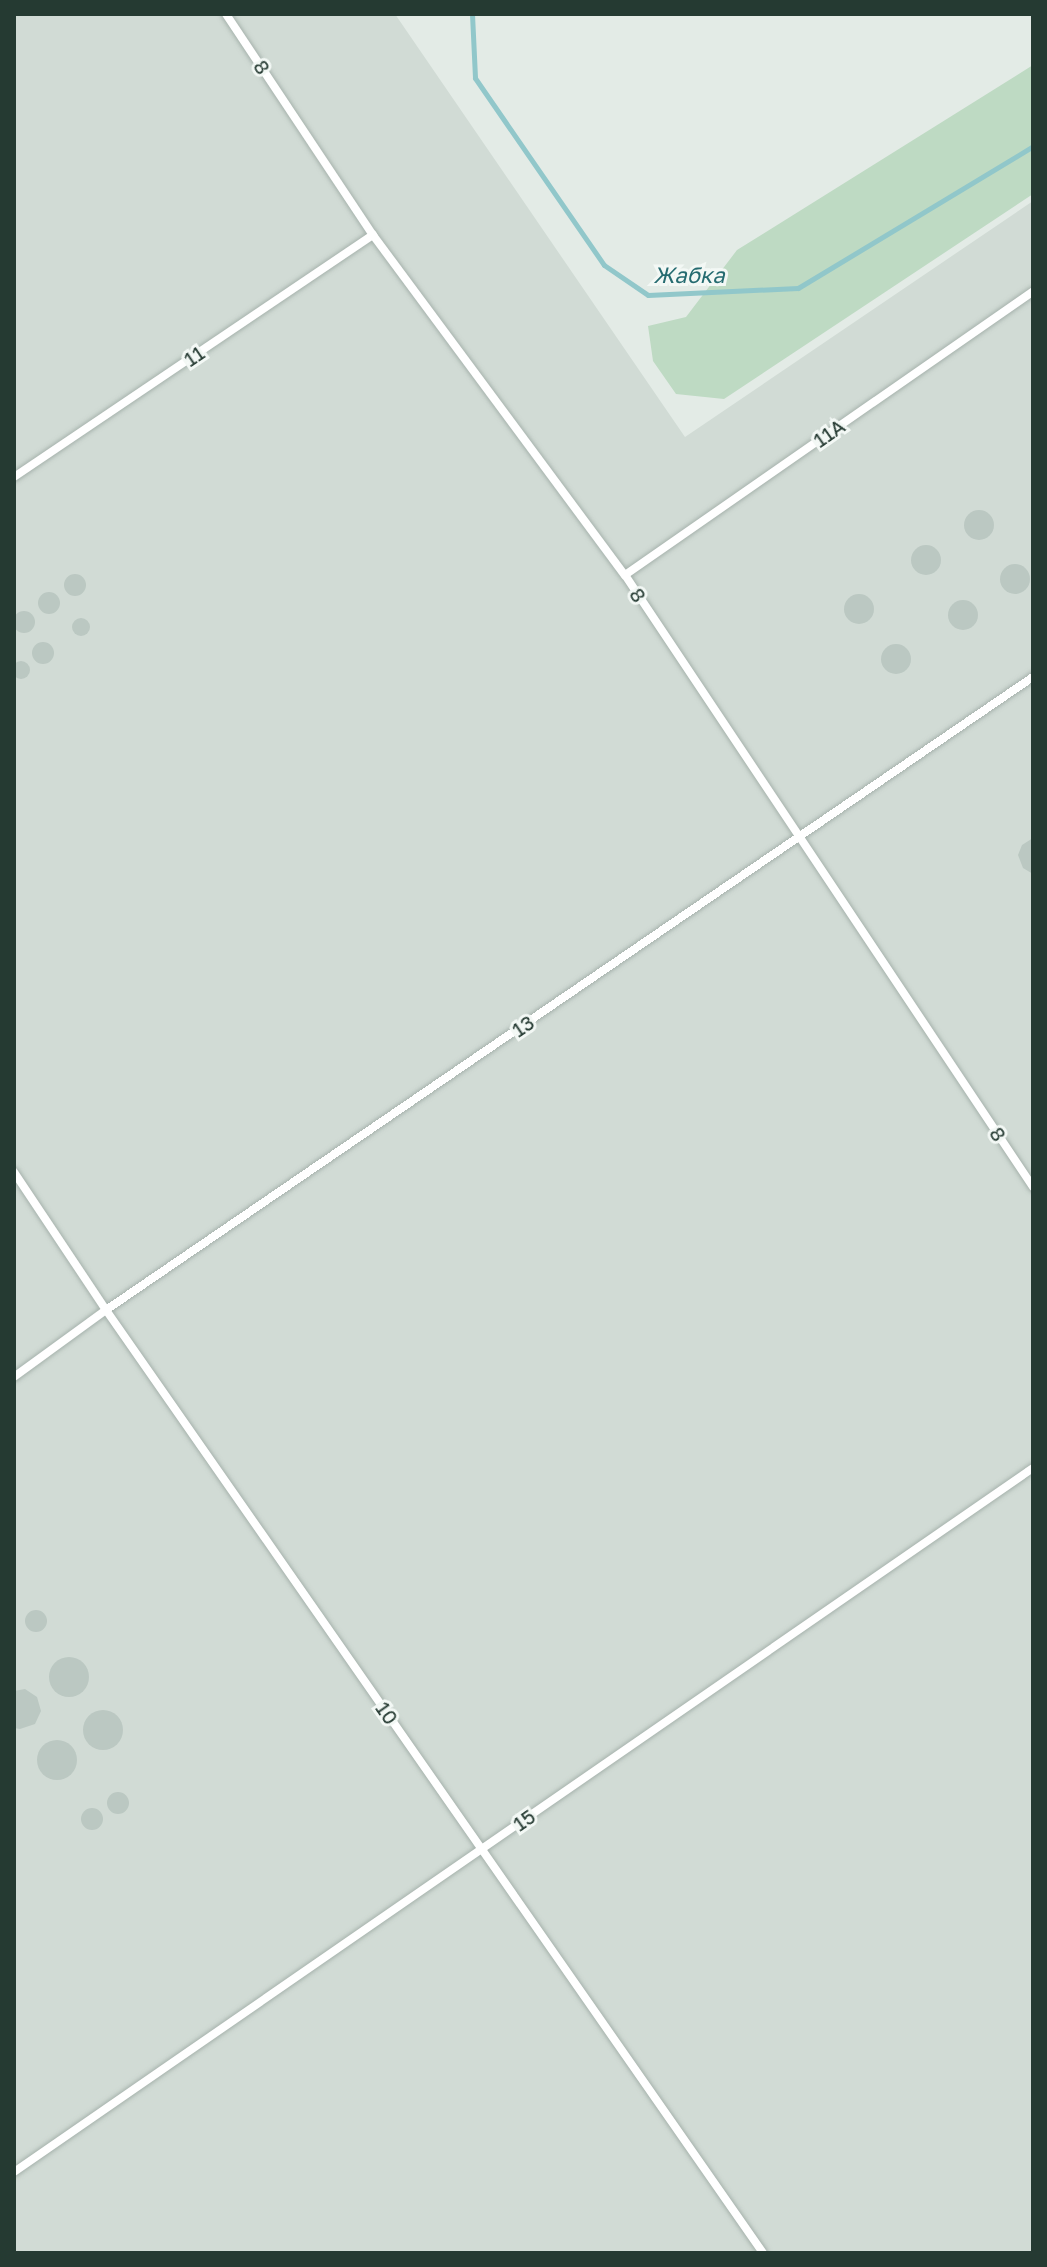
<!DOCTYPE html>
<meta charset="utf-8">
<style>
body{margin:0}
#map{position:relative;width:1047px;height:2267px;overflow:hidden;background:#e3ebe6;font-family:"Golos Text",sans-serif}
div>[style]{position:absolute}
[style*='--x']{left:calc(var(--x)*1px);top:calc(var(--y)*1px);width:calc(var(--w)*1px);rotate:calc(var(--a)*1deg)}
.built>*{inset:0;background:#d1dbd5}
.green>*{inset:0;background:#bedac3}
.stream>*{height:5px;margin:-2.5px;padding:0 2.5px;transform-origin:2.5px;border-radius:2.5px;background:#91c7ca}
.building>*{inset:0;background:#bbc8c2}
.round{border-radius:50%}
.roads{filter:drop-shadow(0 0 2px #a6b2ac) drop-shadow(0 0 2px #a6b2ac)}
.service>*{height:8px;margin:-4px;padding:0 4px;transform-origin:4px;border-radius:4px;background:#fff}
span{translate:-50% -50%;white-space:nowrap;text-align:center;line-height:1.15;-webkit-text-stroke:6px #f3f8f5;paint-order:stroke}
.street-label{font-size:20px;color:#253a32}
.water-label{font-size:22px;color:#256b70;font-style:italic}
.frame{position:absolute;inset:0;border:16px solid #253a32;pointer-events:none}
</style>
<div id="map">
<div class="built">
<i style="clip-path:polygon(14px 14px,395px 14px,685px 437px,1033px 201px,1033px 2253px,14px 2253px)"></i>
</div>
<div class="green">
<i style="clip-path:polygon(1033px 65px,1033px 194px,724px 399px,676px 394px,653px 361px,648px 326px,686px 317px,737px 250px)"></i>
</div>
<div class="stream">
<i style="--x:472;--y:14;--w:64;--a:87.3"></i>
<i style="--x:475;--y:78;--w:227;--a:55.4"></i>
<i style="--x:604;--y:265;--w:53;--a:34.3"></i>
<i style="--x:648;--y:295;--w:150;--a:-2.7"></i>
<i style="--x:798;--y:288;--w:275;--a:-31.1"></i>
</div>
<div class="building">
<i class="round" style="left:964px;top:510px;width:30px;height:30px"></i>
<i class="round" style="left:911px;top:545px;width:30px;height:30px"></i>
<i class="round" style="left:1000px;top:564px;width:30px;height:30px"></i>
<i class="round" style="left:64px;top:574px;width:22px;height:22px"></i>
<i class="round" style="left:38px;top:592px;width:22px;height:22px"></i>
<i class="round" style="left:844px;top:594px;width:30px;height:30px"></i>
<i class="round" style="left:948px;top:600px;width:30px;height:30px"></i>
<i class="round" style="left:13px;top:611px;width:22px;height:22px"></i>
<i class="round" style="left:72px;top:618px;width:18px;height:18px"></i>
<i class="round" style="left:32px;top:642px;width:22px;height:22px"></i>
<i class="round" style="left:881px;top:644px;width:30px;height:30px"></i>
<i class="round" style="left:12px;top:661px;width:18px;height:18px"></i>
<i style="clip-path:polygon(1033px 838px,1033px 874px,1023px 868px,1018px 855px,1022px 845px)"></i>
<i class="round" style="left:25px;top:1610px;width:22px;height:22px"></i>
<i class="round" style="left:49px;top:1657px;width:40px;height:40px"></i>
<i style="clip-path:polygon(25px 1689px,37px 1697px,41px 1711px,35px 1724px,20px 1729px,14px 1728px,14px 1691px)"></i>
<i class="round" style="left:83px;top:1710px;width:40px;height:40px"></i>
<i class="round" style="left:37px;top:1740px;width:40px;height:40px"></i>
<i class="round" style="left:107px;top:1792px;width:22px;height:22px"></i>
<i class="round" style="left:81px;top:1808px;width:22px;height:22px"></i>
</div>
<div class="roads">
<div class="service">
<i style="--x:226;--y:14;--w:265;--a:56.4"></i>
<i style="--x:373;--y:235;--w:423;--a:53.5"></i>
<i style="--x:625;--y:575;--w:736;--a:56.31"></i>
<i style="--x:14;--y:477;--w:433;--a:-34"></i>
<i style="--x:625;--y:575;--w:497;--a:-34.8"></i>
<i style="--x:14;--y:1172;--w:166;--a:56.3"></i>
<i style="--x:106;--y:1310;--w:1149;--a:55.13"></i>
<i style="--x:14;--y:1377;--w:114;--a:-36.1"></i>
<i style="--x:106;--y:1310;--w:1123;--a:-34.33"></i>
<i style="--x:14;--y:2172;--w:1239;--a:-34.64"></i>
</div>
</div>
<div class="street-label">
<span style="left:262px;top:67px;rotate:56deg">8</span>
<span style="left:194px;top:356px;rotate:-34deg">11</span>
<span style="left:829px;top:433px;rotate:-35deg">11A</span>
<span style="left:638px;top:595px;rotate:56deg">8</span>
<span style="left:523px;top:1026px;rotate:-34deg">13</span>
<span style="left:998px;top:1134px;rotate:56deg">8</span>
<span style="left:387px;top:1713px;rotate:55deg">10</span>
<span style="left:524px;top:1820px;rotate:-35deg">15</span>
</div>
<div class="water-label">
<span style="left:689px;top:275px">Жабка</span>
</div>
<div class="frame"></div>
</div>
